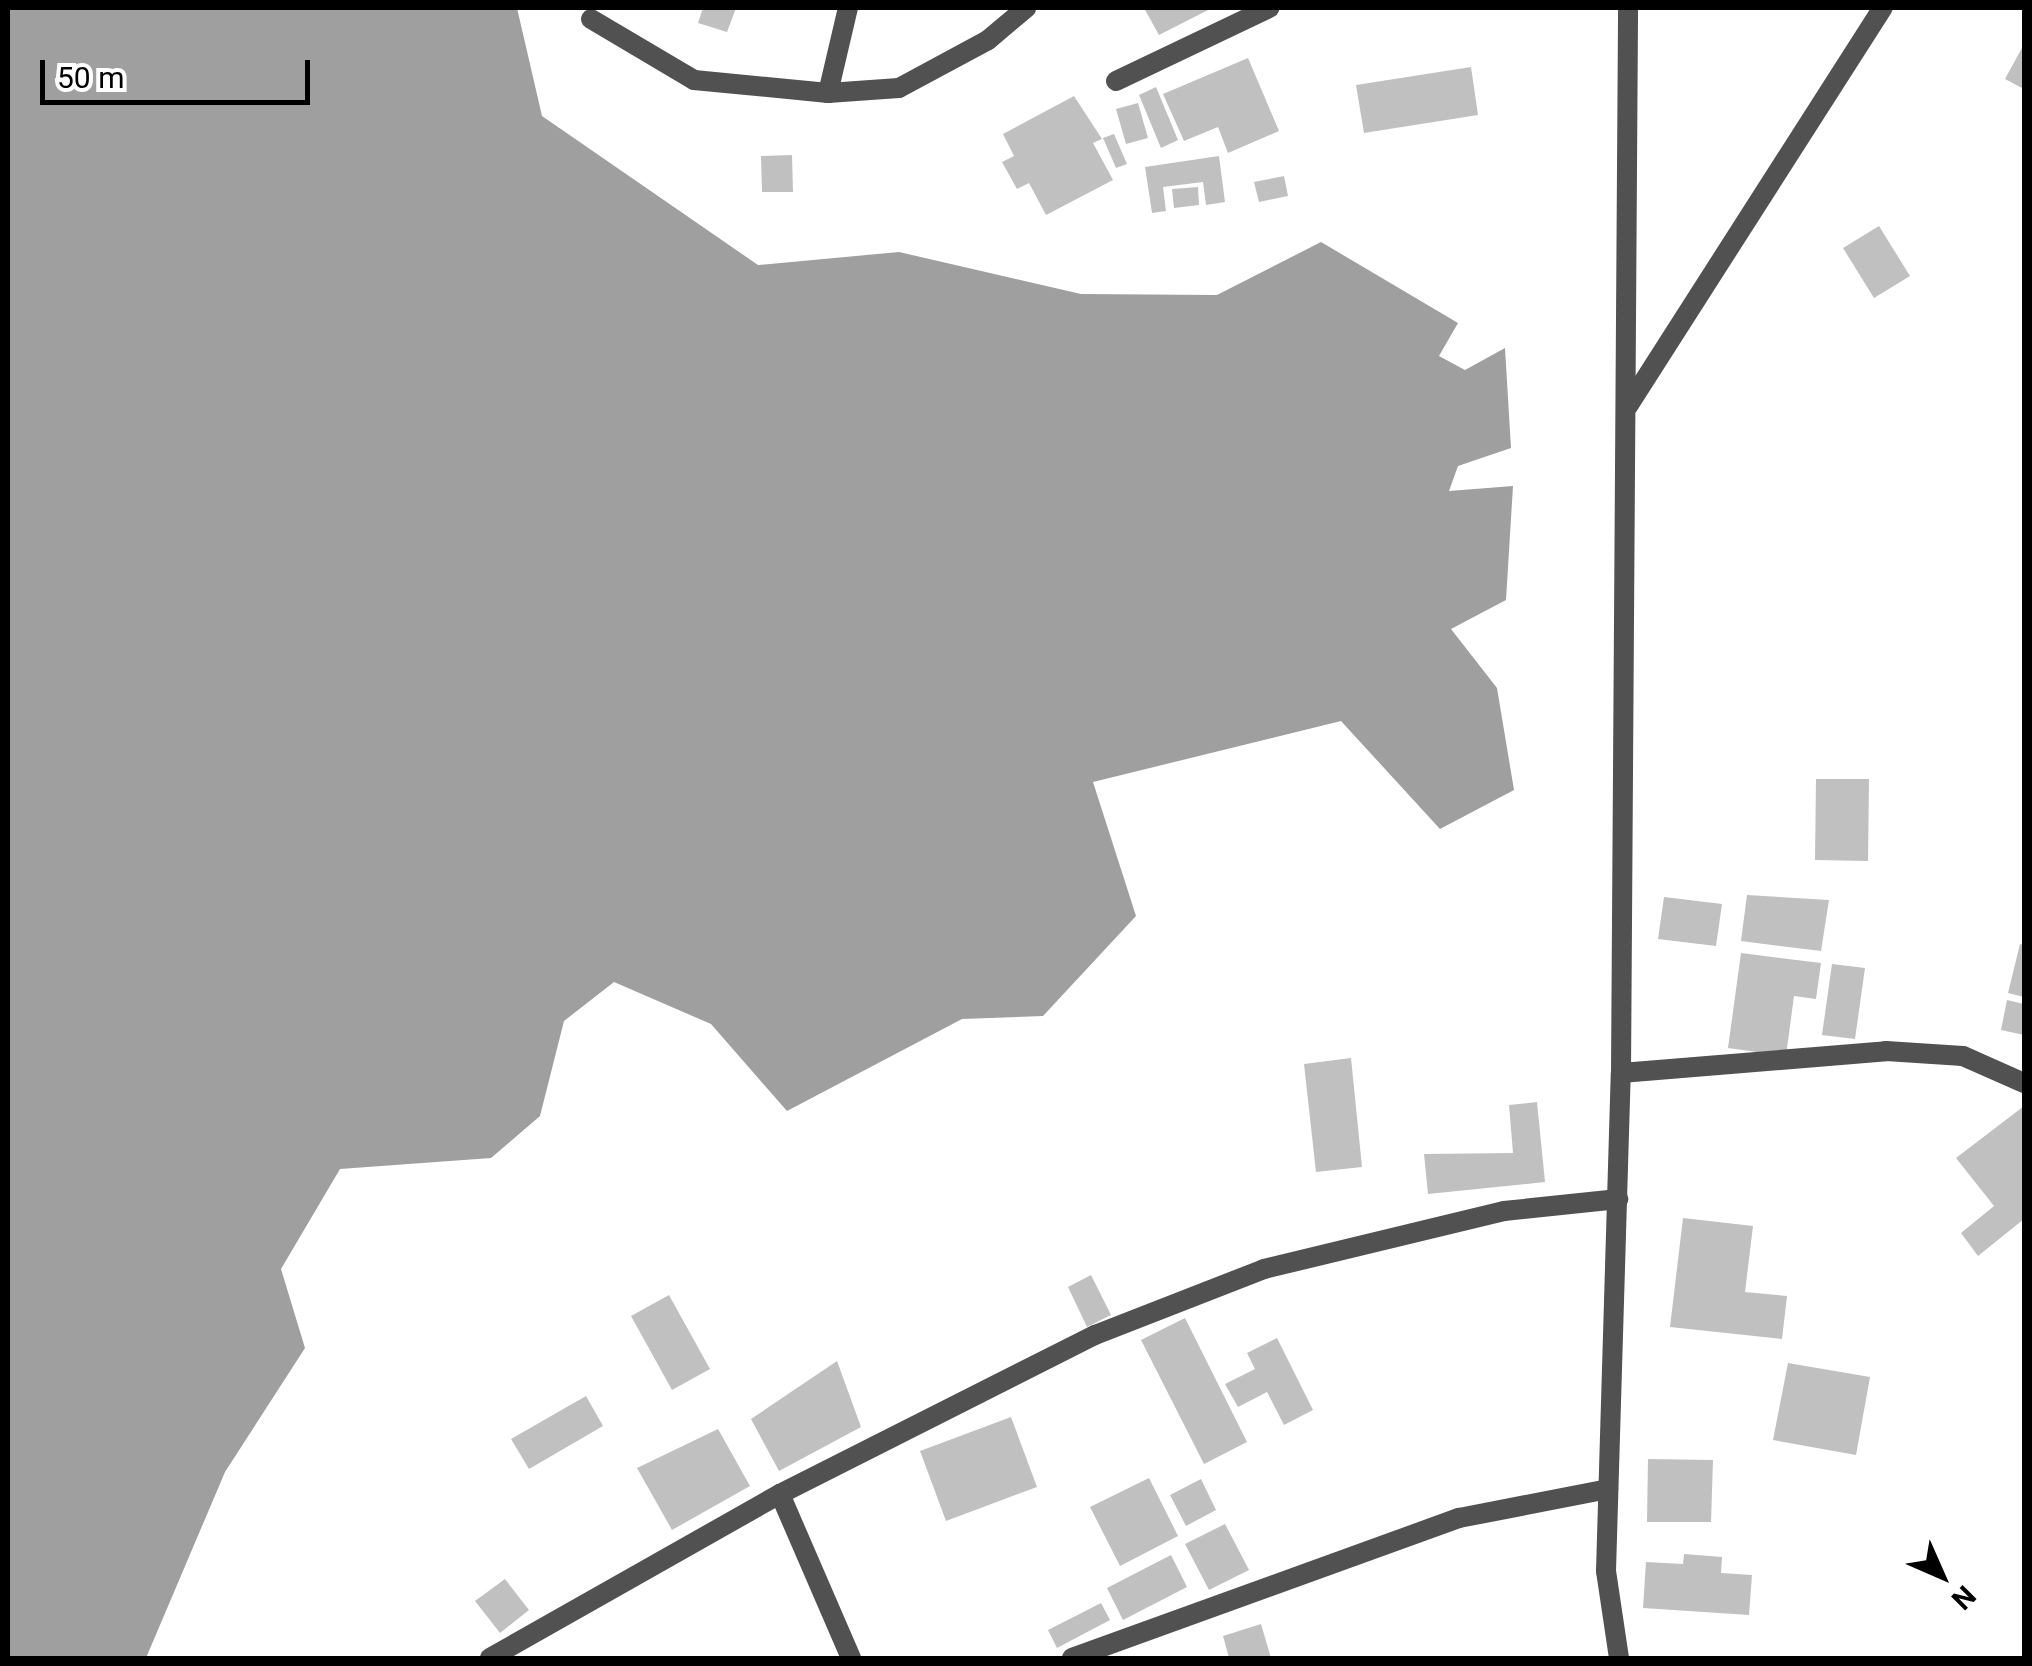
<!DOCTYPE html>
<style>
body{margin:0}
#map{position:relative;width:2032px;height:1666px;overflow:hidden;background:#fff;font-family:Roboto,sans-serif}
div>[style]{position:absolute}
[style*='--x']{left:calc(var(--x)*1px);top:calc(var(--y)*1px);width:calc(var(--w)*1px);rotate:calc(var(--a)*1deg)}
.water>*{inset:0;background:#9f9f9f}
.building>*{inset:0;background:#c0c0c0}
.minor>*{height:20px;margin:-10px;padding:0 10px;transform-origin:10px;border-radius:10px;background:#515151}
span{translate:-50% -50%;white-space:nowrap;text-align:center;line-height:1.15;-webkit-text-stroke:8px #fff;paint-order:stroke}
.frame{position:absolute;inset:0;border:10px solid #000;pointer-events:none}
.north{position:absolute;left:1892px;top:1526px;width:100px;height:100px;-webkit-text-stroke:8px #fff;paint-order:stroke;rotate:135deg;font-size:28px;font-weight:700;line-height:40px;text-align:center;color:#000}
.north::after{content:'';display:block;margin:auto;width:35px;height:45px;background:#000;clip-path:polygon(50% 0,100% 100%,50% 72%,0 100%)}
.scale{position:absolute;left:40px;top:60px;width:270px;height:45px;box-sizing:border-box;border:5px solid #000;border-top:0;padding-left:12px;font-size:30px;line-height:35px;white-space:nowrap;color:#000;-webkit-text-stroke:8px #fff;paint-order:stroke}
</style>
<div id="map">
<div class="water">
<i style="clip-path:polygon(8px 8px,517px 8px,542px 116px,758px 265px,899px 252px,1081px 294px,1217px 295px,1321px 242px,1458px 323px,1439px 356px,1465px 370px,1505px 348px,1511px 448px,1458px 466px,1449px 491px,1513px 486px,1506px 600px,1451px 629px,1497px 688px,1514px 790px,1440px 829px,1341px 721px,1093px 782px,1136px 916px,1043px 1016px,962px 1019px,787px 1111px,711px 1024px,614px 982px,564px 1021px,540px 1116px,491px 1158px,340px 1169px,281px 1269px,305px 1348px,225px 1472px,146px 1658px,8px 1658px)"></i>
</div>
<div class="building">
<i style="clip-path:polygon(703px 8px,736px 8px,727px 32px,698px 23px)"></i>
<i style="clip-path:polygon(1144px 8px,1212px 8px,1159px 35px)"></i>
<i style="clip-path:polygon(2024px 44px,2024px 89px,2005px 79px)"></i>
<i style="clip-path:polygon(1248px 58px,1279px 131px,1228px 153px,1218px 127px,1184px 141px,1163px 94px)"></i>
<i style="clip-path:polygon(1471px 67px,1478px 115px,1364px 133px,1356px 85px)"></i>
<i style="clip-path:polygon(1156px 87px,1178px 140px,1161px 148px,1139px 95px)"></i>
<i style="clip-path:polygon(1074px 96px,1102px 139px,1093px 143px,1113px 180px,1046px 215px,1029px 183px,1017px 189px,1002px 162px,1014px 156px,1003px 134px)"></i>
<i style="clip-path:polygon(1138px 103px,1148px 138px,1126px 144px,1116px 109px)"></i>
<i style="clip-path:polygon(1114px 134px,1127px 164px,1116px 168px,1103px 138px)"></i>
<i style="clip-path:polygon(792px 155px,793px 192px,762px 192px,761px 156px)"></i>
<i style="clip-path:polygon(1219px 156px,1225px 202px,1206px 205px,1203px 182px,1163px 187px,1166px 211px,1152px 213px,1145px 167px)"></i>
<i style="clip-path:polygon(1284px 176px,1288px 196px,1259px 202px,1254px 182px)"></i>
<i style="clip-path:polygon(1198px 187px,1199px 205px,1174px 208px,1172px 189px)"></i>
<i style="clip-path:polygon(1879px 226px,1910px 276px,1874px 298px,1843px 248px)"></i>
<i style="clip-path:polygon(1816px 779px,1869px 779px,1868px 861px,1815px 860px)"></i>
<i style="clip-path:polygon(1747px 895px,1829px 900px,1821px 951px,1741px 941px)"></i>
<i style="clip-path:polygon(1664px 897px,1722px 904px,1716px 946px,1658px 939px)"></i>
<i style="clip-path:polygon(2020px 944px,2024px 945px,2024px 997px,2008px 993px)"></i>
<i style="clip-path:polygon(1741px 953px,1821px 963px,1816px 999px,1794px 996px,1786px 1056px,1728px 1048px)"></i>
<i style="clip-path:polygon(1832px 964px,1865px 968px,1855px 1039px,1822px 1035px)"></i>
<i style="clip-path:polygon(2007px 1000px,2024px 1004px,2024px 1035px,2001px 1030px)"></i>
<i style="clip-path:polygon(1351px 1058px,1362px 1167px,1316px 1172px,1304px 1064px)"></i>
<i style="clip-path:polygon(1537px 1102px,1545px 1182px,1428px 1194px,1424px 1154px,1513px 1153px,1509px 1105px)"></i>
<i style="clip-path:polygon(2024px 1106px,2024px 1219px,1978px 1256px,1961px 1233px,1994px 1206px,1956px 1158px)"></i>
<i style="clip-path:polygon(1683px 1218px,1753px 1226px,1745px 1292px,1787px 1296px,1782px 1339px,1670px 1327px)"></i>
<i style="clip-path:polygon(1091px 1275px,1111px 1315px,1087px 1327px,1068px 1287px)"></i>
<i style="clip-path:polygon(669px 1295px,710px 1369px,672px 1390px,631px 1316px)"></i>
<i style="clip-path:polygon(1185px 1318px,1247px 1442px,1204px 1464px,1141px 1340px)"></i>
<i style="clip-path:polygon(1277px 1338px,1313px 1410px,1284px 1425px,1267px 1392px,1238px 1407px,1225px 1384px,1255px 1369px,1247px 1353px)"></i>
<i style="clip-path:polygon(837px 1361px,861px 1427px,779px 1471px,751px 1419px)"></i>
<i style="clip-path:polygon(1788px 1363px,1870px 1377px,1856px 1455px,1773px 1440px)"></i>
<i style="clip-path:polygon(586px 1396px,603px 1426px,529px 1469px,511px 1439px)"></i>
<i style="clip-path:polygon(1011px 1417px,1037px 1487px,946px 1521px,920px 1451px)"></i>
<i style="clip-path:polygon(718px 1429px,750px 1486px,672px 1530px,637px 1468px)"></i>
<i style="clip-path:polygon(1648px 1459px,1713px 1460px,1711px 1522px,1647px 1522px)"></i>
<i style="clip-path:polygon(1149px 1478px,1178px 1536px,1120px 1566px,1090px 1507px)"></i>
<i style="clip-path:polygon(1201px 1479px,1216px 1510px,1186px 1526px,1170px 1495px)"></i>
<i style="clip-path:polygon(1225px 1524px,1249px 1570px,1209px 1590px,1185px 1544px)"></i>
<i style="clip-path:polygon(1684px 1554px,1722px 1557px,1721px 1573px,1752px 1575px,1749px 1615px,1643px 1608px,1646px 1562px,1683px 1564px)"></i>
<i style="clip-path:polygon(1171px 1555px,1187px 1587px,1123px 1620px,1107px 1588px)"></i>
<i style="clip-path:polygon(505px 1579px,529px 1610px,500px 1633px,475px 1601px)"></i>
<i style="clip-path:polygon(1101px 1603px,1110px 1620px,1057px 1648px,1048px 1630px)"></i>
<i style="clip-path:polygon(1261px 1624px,1271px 1658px,1229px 1658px,1223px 1636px)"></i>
</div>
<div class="minor">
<i style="--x:591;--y:19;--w:120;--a:30.6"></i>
<i style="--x:694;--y:80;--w:135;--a:5.5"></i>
<i style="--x:828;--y:93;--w:71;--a:-4"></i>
<i style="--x:899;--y:88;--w:101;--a:-28.3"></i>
<i style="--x:988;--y:40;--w:50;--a:-40.1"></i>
<i style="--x:1116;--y:81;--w:170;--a:-25.5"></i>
<i style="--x:828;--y:93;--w:87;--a:-76.8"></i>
<i style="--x:1628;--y:406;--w:473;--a:-57.4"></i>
<i style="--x:1621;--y:1073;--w:266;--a:-4.7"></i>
<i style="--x:1886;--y:1051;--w:77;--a:3.7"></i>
<i style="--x:1963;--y:1056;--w:67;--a:23.9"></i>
<i style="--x:780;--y:1494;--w:179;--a:66.6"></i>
<i style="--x:490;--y:1658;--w:333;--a:-29.5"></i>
<i style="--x:780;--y:1494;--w:353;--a:-26.8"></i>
<i style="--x:1095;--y:1335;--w:181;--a:-21.3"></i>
<i style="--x:1264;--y:1269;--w:247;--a:-13.6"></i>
<i style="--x:1504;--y:1211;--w:115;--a:-6"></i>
<i style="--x:1072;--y:1658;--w:412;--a:-19.9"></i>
<i style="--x:1459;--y:1518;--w:152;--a:-11"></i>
<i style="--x:1619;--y:1658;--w:88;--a:-98.5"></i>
<i style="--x:1606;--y:1571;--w:498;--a:-88.3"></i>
<i style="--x:1621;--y:1073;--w:1065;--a:-89.62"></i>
</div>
<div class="frame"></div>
<div class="north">N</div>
<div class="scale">50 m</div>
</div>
